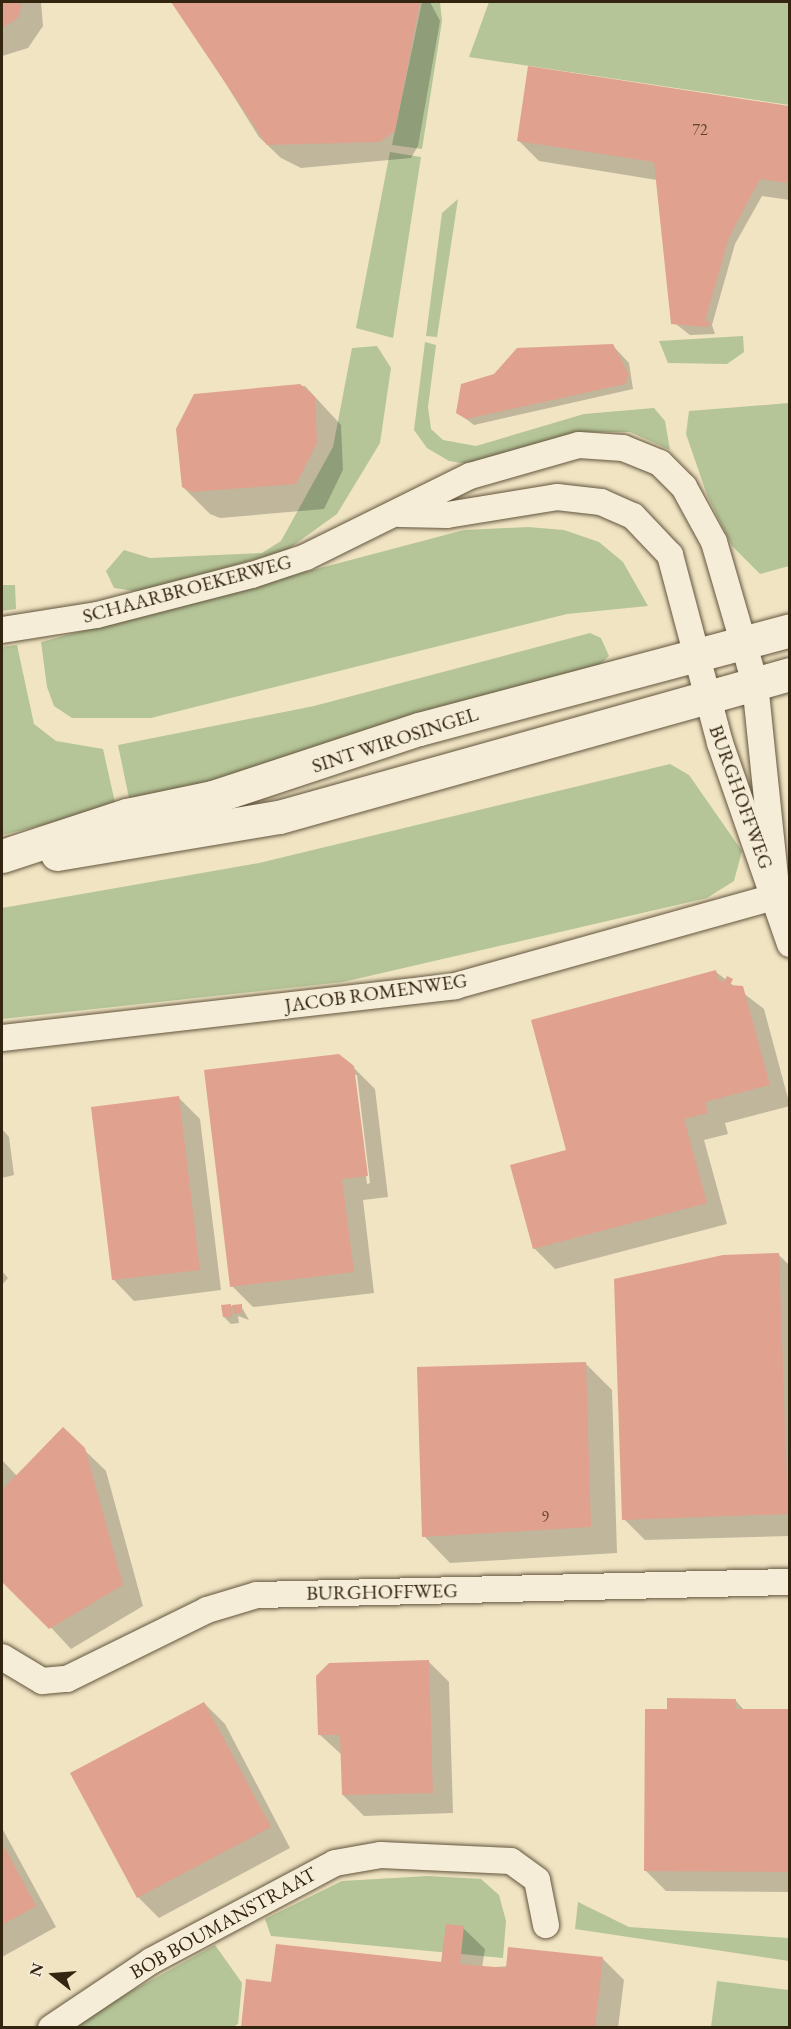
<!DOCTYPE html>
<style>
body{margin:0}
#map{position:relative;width:791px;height:2029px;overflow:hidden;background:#f0e4c3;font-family:"EB Garamond",serif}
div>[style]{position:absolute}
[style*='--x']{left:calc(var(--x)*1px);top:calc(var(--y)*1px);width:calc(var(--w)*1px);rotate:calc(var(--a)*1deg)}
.green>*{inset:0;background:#b5c598}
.shadow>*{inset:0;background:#0003}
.building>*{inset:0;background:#e0a18e}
.roads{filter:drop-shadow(0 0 2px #63553d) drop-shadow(0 0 2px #63553d)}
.street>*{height:26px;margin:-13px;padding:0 13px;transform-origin:13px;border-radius:13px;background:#f5edd8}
.secondary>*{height:33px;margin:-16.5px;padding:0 16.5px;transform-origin:16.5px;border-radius:16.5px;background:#f5edd8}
span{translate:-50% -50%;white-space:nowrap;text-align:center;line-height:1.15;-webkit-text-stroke:5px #f5edd8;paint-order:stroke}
.number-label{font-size:16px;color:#5f4430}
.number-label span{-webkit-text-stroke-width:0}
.street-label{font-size:20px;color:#342510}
.frame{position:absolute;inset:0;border:3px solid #342510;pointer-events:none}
.north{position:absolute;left:24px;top:1945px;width:60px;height:60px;-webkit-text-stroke:4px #f5edd8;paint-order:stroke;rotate:287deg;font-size:16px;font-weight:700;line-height:24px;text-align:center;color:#342510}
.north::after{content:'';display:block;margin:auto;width:21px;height:27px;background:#342510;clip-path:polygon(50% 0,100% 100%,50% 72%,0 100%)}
</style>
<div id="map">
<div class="green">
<i style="clip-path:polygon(422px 2px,440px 2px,442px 21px,422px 149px,392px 145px)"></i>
<i style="clip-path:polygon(489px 2px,789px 2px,789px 105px,469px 57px)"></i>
<i style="clip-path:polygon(390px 152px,421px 157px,393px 338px,356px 328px)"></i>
<i style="clip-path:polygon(458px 199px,437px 337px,426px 336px,442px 213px)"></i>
<i style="clip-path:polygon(743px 336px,744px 352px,727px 364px,668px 363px,659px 341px)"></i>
<i style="clip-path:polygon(425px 342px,436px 345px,428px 407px,431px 429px,443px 440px,476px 446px,584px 414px,654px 408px,665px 421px,670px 450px,630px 432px,587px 432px,474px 465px,449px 461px,427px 448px,414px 430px)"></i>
<i style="clip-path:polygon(377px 346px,391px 368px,380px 443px,337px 514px,287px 550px,141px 592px,114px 588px,106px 571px,124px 550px,150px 558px,262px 553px,281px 541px,333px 447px,352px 348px)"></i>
<i style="clip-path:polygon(789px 403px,789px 566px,760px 574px,732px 546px,707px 495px,686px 434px,689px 411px)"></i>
<i style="clip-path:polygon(528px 527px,564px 530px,599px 542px,623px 562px,648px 606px,567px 614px,151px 718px,72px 718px,54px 706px,47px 687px,41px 642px,464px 530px)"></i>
<i style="clip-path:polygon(2px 585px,15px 585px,16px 609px,2px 611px)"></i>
<i style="clip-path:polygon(590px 633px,601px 638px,609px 656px,590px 674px,130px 803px,118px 745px,314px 706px)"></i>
<i style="clip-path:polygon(17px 645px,34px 724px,56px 741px,103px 749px,116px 807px,2px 835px,2px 647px)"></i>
<i style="clip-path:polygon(670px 764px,689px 775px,742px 851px,734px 881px,707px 898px,343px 982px,2px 1019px,2px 908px,259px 863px)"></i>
<i style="clip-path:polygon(428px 1876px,481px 1879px,499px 1895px,506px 1921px,503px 1958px,271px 1936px,265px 1919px,342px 1881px)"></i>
<i style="clip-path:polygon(578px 1902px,629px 1927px,789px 1938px,789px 1961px,575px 1929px)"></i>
<i style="clip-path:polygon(215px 1945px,242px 1983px,238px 2024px,233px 2027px,65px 2028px)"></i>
<i style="clip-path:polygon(717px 1981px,789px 1990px,789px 2027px,711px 2027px)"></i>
</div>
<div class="shadow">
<i style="clip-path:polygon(2px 2px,41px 2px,43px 26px,28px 48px,2px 56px)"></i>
<i style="clip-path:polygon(175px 2px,430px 2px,440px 21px,418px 146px,411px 158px,301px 168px,281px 158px,259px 137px)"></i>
<i style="clip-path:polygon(529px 67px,790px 107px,790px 200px,762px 196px,735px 244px,712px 325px,715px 334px,690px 335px,672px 321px,657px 180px,539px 161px,518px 140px)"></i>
<i style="clip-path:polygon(612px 345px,629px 363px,633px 389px,474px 425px,458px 413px)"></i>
<i style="clip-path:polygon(305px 386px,341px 425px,343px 470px,324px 509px,220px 518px,210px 514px,183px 487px,195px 395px)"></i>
<i style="clip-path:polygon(716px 972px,764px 1009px,790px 1106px,725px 1123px,728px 1134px,704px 1140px,727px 1224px,555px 1269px,534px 1248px,568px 1151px)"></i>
<i style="clip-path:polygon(evenodd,353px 1067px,375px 1089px,388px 1197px,363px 1200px,374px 1293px,253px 1307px,232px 1286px,353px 1067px,354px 1075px,357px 1075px,370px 1183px,367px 1184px,354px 1075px)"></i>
<i style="clip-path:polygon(179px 1098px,200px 1119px,221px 1290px,134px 1301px,113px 1279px)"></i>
<i style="clip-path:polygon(2px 1129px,9px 1137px,14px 1175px,2px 1178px)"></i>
<i style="clip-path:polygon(778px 1254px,790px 1266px,790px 1536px,645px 1540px,624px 1519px)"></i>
<i style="clip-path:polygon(2px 1271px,8px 1278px,2px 1285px)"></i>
<i style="clip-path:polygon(231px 1306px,241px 1306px,249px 1320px,238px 1316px,239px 1323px,231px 1324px,224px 1317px)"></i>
<i style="clip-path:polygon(585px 1363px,612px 1390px,617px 1553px,450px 1563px,424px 1536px)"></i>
<i style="clip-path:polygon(63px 1429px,106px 1471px,143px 1606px,71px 1649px,2px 1575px,2px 1460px,17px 1476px)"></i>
<i style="clip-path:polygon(428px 1661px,449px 1682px,453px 1813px,364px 1816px,343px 1795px,342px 1755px,319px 1734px)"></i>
<i style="clip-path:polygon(735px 1700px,745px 1711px,790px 1711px,790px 1892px,666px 1891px,645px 1870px,669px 1711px)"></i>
<i style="clip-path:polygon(204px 1703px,225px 1724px,290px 1848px,159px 1918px,138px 1897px)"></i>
<i style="clip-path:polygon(2px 1828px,56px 1927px,2px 1957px)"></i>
<i style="clip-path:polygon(463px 1928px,485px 1949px,482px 1968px,603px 1959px,624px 1980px,618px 2028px,242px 2028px,273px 1984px,443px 1963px)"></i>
</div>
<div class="building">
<i style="clip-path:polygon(2px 2px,22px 4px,18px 18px,2px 28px)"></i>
<i style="clip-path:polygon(171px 2px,420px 2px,395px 131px,379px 142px,267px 145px)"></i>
<i style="clip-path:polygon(528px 66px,789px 106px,789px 183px,760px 179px,729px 237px,705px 321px,711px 322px,708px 327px,671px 324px,654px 162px,517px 141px)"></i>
<i style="clip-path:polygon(613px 344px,629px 375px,625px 384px,466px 419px,456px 413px,461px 384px,494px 374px,517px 348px)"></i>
<i style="clip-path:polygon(300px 384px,315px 397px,317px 443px,296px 484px,192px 492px,182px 487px,176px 429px,194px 394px)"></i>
<i style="clip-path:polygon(716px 970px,718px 979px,724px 982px,727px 976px,733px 979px,730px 985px,743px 986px,770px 1085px,705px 1102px,708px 1113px,684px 1119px,707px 1203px,533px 1249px,510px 1165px,566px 1150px,531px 1020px)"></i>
<i style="clip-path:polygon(339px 1054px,354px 1066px,368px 1176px,342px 1179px,354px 1272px,230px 1287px,204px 1070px)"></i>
<i style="clip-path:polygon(179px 1096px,200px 1270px,112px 1280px,91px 1107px)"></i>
<i style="clip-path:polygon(779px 1253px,788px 1514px,622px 1520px,614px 1279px,723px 1255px)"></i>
<i style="clip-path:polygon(231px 1304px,232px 1317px,223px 1317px,221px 1305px)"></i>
<i style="clip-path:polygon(242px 1304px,242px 1313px,234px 1314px,232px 1305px)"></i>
<i style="clip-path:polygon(586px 1362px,591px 1527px,422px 1537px,417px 1367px)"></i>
<i style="clip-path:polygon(63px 1427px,85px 1448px,123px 1585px,49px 1629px,2px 1582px,2px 1490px)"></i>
<i style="clip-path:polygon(429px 1660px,433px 1793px,342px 1795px,340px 1735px,318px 1735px,316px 1676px,329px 1663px)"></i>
<i style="clip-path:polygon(667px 1698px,736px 1699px,735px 1709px,789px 1709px,789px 1872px,644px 1871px,645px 1709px,667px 1709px)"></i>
<i style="clip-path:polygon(204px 1702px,271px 1827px,137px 1898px,70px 1773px)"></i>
<i style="clip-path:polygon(2px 1843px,36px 1906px,2px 1925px)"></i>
<i style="clip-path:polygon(446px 1924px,464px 1926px,460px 1964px,506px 1968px,508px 1947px,603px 1957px,595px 2028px,241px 2028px,246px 1979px,271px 1982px,276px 1944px,441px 1962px)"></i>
</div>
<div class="roads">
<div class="street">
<i style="--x:400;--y:514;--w:47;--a:1.2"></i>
<i style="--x:447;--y:515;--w:111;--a:-9.3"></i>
<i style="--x:557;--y:497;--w:44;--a:6.5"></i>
<i style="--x:601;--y:502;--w:35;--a:24"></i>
<i style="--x:633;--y:516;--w:54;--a:46.5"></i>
<i style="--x:670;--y:555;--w:195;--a:75.1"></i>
<i style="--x:720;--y:743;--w:213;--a:70.8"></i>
<i style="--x:2;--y:630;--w:96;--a:-9"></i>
<i style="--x:97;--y:615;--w:160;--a:-14.5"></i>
<i style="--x:252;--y:575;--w:57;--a:-18.4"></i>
<i style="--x:306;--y:557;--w:183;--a:-26.3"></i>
<i style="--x:470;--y:476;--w:113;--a:-15.9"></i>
<i style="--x:579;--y:445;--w:44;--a:3.9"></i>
<i style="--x:623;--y:448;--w:40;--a:22"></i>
<i style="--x:660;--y:463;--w:34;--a:45"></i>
<i style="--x:684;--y:487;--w:63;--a:61.4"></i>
<i style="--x:714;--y:542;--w:147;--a:73.8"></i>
<i style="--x:755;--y:683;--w:214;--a:84.1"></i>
<i style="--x:2;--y:1038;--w:456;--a:-6.5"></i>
<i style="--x:455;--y:986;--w:334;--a:-15.6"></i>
<i style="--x:2;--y:1657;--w:47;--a:31"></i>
<i style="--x:42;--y:1681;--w:25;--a:-5"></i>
<i style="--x:67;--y:1679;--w:156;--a:-26.2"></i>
<i style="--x:207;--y:1610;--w:52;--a:-16.7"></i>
<i style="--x:257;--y:1595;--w:533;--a:-1.4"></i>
<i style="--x:51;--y:2028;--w:120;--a:-33.8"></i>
<i style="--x:151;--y:1961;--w:208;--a:-28"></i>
<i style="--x:335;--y:1863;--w:47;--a:-9.9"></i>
<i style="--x:381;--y:1855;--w:130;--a:2.6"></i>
<i style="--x:511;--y:1861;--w:32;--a:36"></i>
<i style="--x:537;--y:1880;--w:46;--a:78.7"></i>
</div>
<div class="secondary">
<i style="--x:57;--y:854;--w:225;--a:-9.5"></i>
<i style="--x:279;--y:817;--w:531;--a:-15.63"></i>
<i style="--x:2;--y:856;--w:132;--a:-18.2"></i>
<i style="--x:127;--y:815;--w:88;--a:-11.8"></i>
<i style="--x:213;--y:797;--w:217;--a:-18.3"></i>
<i style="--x:419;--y:729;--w:384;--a:-14.9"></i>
</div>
</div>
<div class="number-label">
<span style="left:700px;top:130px">72</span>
<span style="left:545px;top:1517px">9</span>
</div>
<div class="street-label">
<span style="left:187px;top:589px;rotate:-15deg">SCHAARBROEKERWEG</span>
<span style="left:395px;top:740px;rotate:-18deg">SINT WIROSINGEL</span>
<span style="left:741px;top:797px;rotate:70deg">BURGHOFFWEG</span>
<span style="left:376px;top:993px;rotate:-8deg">JACOB ROMENWEG</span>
<span style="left:382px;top:1592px;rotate:-1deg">BURGHOFFWEG</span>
<span style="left:223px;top:1923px;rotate:-29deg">BOB BOUMANSTRAAT</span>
</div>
<div class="frame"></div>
<div class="north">N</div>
</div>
